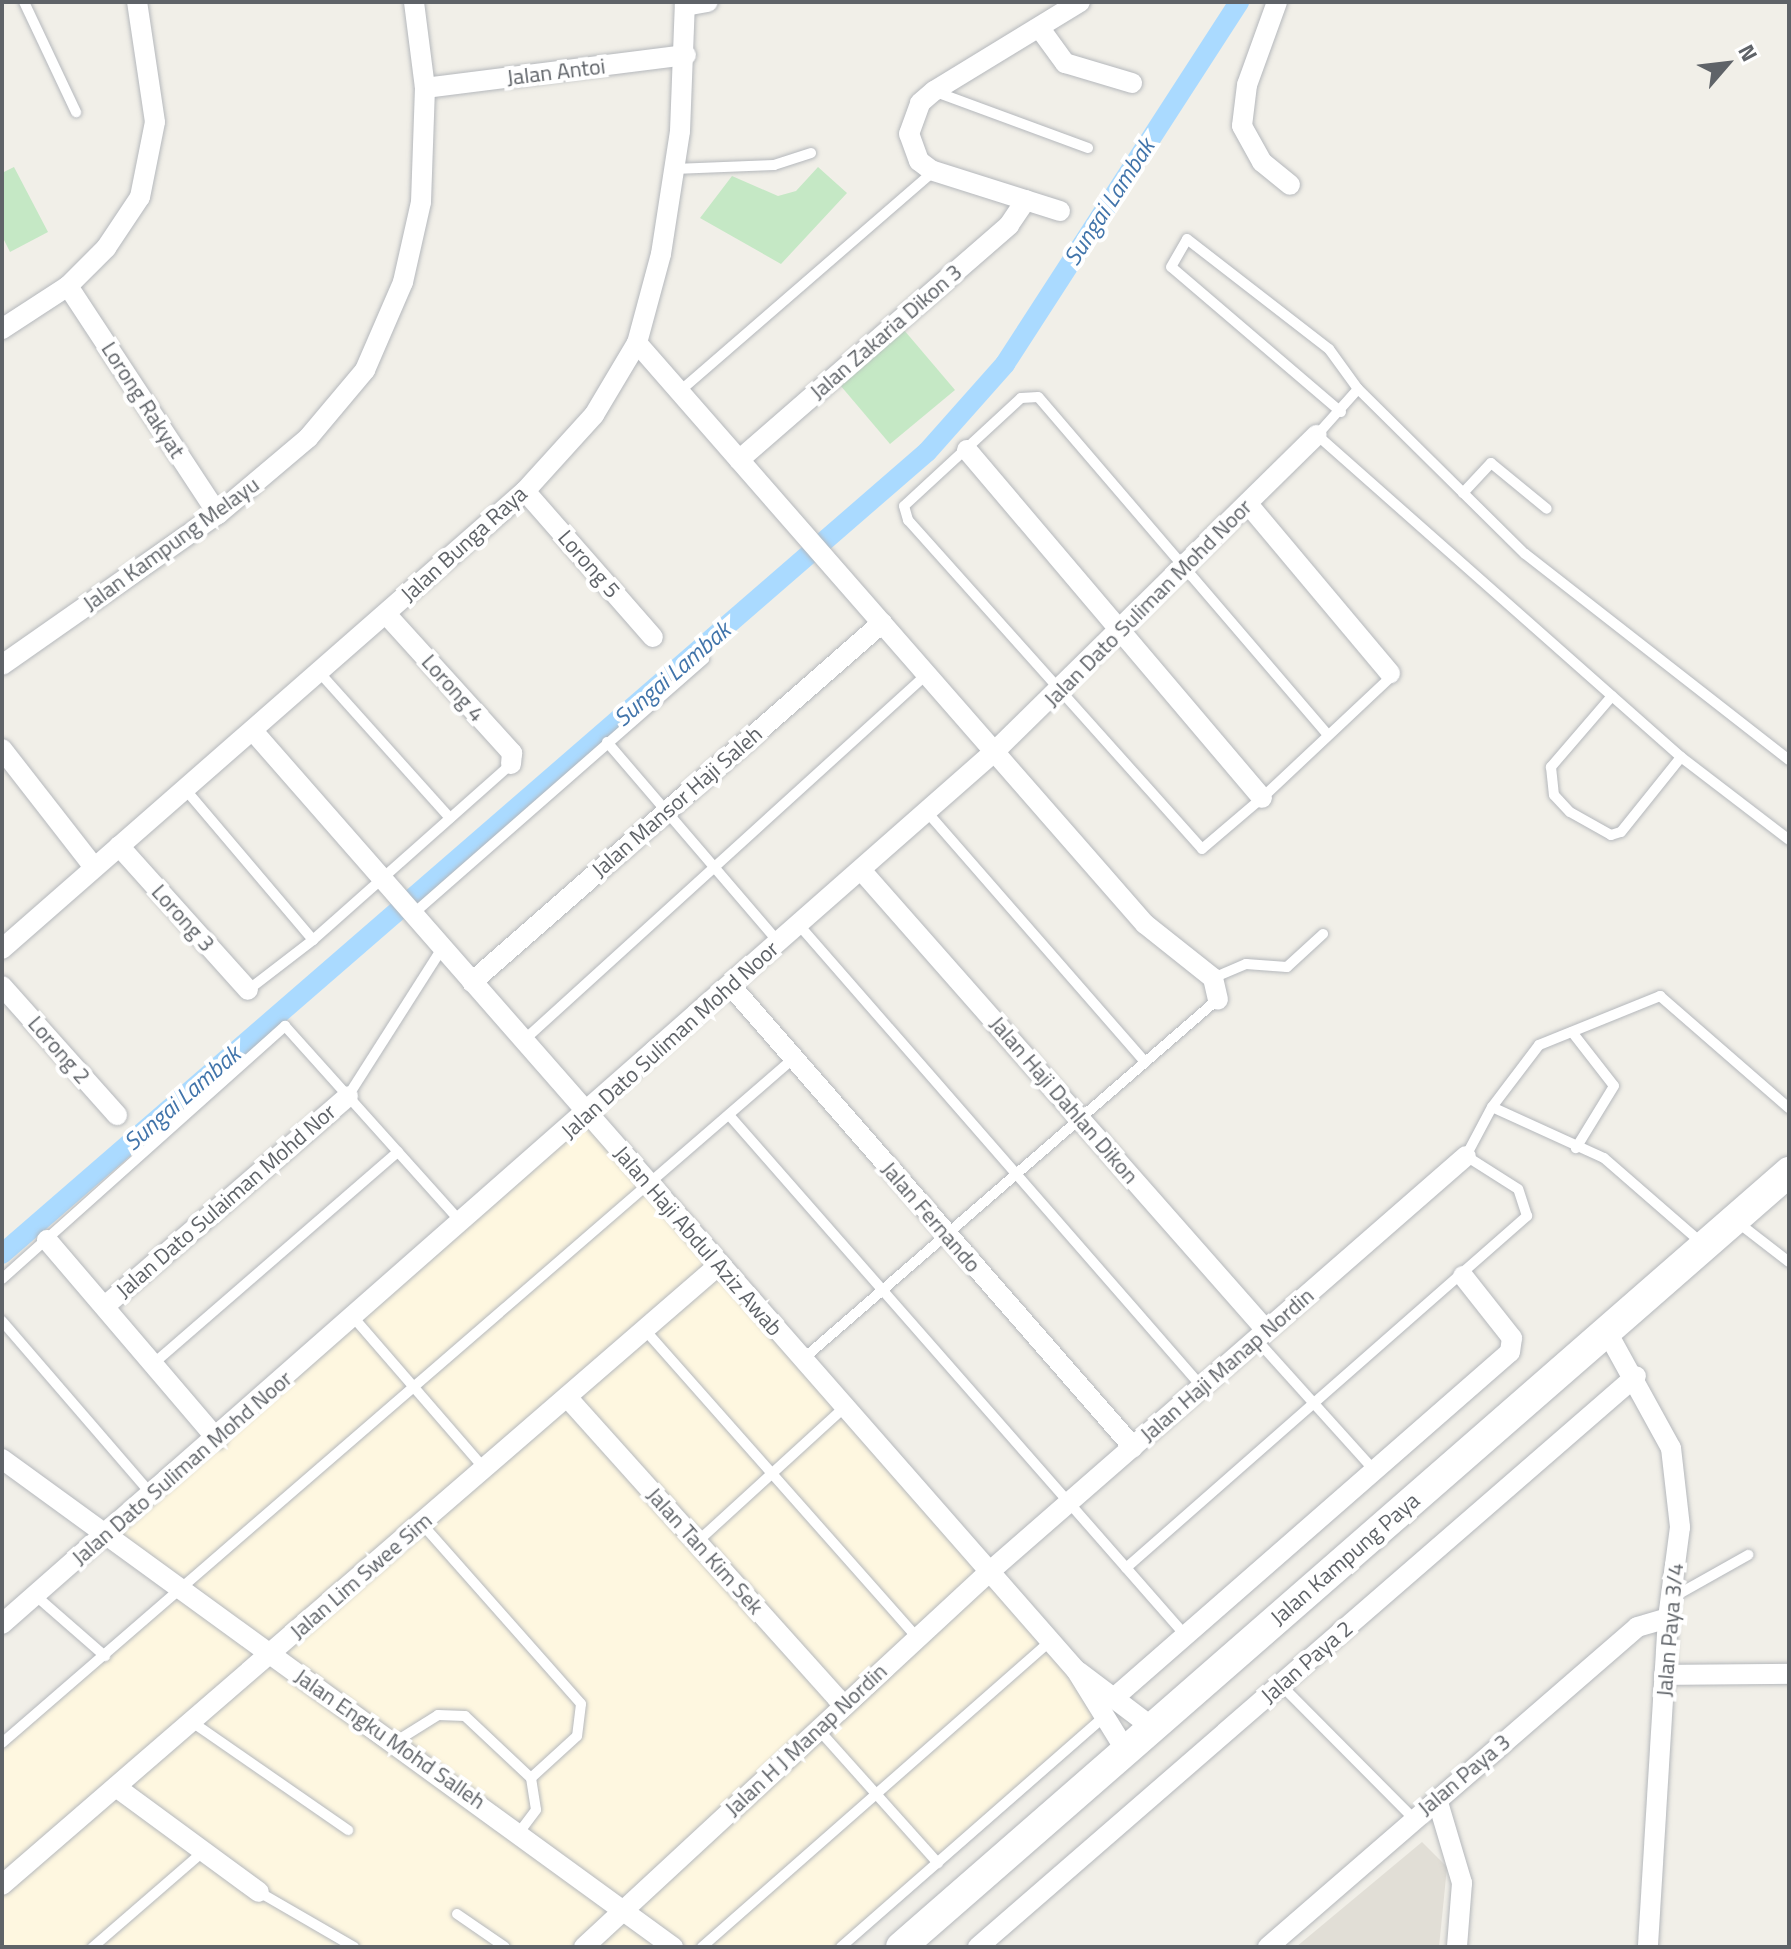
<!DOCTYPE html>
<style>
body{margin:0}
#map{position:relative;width:1791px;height:1949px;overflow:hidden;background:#f1efe8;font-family:"Titillium Web",sans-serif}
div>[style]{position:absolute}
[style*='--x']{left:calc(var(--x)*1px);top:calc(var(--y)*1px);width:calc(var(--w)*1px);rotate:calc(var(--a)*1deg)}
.commercial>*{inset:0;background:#fef7e0}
.education>*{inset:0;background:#e1ded6}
.green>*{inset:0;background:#c5e8c5}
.canal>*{height:20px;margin:-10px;padding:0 10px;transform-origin:10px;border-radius:10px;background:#aadaff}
.roads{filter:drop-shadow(0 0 2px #b5b8bc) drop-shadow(0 0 2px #b5b8bc)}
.lane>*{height:10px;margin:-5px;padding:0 5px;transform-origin:5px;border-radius:5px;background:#fff}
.street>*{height:20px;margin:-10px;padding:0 10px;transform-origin:10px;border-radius:10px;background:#fff}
.secondary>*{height:30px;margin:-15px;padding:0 15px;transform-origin:15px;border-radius:15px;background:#fff}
span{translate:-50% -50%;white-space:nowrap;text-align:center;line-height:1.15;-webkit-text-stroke:8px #fff;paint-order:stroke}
.street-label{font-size:22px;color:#5f6368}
.water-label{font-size:24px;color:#4174aa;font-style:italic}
.frame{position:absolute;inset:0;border:4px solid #5f6368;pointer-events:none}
.north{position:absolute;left:1687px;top:24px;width:80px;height:80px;-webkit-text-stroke:6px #fff;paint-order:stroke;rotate:62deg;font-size:22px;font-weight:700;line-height:32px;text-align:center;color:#5f6368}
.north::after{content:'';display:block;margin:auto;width:28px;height:36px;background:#5f6368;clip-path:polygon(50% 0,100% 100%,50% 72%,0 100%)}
</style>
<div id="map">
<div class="commercial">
<i style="clip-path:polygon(576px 1113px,1072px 1675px,1101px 1726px,848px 1947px,2px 1947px,2px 1740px,172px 1590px,94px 1534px)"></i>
</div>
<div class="education">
<i style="clip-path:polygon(1422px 1842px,1447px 1867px,1439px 1947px,1296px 1947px)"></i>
</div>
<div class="green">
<i style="clip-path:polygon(14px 167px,48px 232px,10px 252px,2px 236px,2px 173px)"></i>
<i style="clip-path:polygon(818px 167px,847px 193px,781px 264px,700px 218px,732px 176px,778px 196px,796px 191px)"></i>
<i style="clip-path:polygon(904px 330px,955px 390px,890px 444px,840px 385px)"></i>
</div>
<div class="canal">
<i style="--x:2;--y:1254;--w:1224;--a:-40.93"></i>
<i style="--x:927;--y:452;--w:118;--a:-48.4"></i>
<i style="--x:1005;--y:364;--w:431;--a:-57.1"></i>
</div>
<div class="roads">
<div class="lane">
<i style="--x:24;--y:2;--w:122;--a:64.7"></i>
<i style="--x:936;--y:92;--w:162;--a:20.2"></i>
<i style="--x:674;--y:169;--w:100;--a:-2.3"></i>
<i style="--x:774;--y:165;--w:39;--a:-18"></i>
<i style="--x:680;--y:391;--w:336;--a:-40.9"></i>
<i style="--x:1341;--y:412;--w:223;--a:-139.5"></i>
<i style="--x:1171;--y:267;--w:32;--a:-60"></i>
<i style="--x:1187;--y:239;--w:180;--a:37.8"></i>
<i style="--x:1329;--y:349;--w:49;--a:54.1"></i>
<i style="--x:1463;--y:493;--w:41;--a:-47"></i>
<i style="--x:1491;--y:463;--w:72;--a:39.4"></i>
<i style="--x:319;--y:672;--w:196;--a:48.1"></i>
<i style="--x:1612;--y:696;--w:94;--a:130.7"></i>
<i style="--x:1551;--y:767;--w:28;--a:84"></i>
<i style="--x:1554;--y:795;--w:23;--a:47"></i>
<i style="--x:1570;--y:812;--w:47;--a:29.3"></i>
<i style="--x:1611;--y:835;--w:10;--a:-17"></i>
<i style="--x:1621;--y:832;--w:96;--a:-51.3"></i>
<i style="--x:1328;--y:735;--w:445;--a:-130.6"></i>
<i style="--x:1038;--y:397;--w:17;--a:177"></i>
<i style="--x:1021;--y:398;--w:159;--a:137.3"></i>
<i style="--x:904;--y:506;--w:15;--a:74"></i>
<i style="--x:908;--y:520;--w:441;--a:48.2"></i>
<i style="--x:1202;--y:849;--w:79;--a:-40.4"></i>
<i style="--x:1262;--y:798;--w:175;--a:-43.2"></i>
<i style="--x:1390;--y:678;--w:5;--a:-90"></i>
<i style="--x:607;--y:742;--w:265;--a:49.4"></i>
<i style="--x:1789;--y:760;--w:335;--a:-142"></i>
<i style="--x:1525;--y:554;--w:235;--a:-135.3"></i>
<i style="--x:1358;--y:389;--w:62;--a:131.7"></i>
<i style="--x:1317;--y:435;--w:486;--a:41.5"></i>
<i style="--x:1681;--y:757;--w:136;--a:37.5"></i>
<i style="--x:185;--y:789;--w:198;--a:49.7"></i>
<i style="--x:313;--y:940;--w:82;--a:142.4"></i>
<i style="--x:927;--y:812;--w:332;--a:48.9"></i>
<i style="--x:413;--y:914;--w:387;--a:-41.2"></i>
<i style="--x:799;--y:925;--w:613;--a:48.9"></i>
<i style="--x:313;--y:940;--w:265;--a:-41.6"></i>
<i style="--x:1213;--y:978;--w:36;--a:-23"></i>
<i style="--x:1246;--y:964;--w:41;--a:4.2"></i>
<i style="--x:1287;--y:967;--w:49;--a:-42.5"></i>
<i style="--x:1572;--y:1032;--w:68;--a:52.1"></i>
<i style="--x:1614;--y:1086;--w:73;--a:121.5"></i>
<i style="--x:523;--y:1041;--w:546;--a:-42.25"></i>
<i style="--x:348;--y:1096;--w:177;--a:-57.5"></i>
<i style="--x:1492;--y:1107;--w:123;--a:24.5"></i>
<i style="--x:1604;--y:1158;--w:131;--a:41"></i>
<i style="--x:729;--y:1115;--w:692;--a:48.75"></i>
<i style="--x:1736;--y:1221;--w:67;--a:37.7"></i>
<i style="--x:2;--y:1279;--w:380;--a:-41.8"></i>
<i style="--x:285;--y:1026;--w:265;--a:48.1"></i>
<i style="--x:354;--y:1318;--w:200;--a:49.1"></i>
<i style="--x:2;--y:1321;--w:230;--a:49.2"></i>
<i style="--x:645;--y:1330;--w:410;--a:48.5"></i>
<i style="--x:1256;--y:1339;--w:178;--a:48"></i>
<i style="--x:803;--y:1359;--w:549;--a:-40.94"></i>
<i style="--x:153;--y:1364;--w:324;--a:-40.9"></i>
<i style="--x:422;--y:1524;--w:240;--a:48.5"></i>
<i style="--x:581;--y:1704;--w:32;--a:97"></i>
<i style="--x:577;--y:1736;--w:62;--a:137.6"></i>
<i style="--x:697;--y:1542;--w:199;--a:-42.4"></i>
<i style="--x:1126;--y:1568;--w:534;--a:-41.28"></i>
<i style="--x:1527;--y:1216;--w:28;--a:-108"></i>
<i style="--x:1518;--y:1189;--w:62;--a:-147.6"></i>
<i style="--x:1466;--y:1156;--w:55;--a:-62"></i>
<i style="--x:1492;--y:1107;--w:78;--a:-52.8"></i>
<i style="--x:1539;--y:1045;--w:131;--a:-22"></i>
<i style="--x:1660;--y:996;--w:171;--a:41"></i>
<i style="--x:35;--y:1595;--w:93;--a:41.1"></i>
<i style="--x:1670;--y:1599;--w:90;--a:-29.4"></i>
<i style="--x:1281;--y:1685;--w:187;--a:45.2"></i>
<i style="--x:192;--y:1722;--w:190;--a:34.7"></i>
<i style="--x:818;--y:1729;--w:180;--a:48.2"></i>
<i style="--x:395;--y:1742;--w:51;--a:-32.1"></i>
<i style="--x:438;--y:1715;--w:27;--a:2"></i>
<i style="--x:465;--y:1716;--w:91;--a:43.2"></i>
<i style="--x:531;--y:1778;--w:32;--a:81"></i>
<i style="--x:536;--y:1810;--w:26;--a:127"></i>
<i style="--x:2;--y:1743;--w:1047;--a:-40.86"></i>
<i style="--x:259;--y:1892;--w:110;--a:30.1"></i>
<i style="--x:457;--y:1914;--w:58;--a:34.5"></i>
<i style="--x:93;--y:1947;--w:147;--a:-40.9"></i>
<i style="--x:702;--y:1947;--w:463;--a:-41.3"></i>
<i style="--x:841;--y:1947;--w:349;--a:-41.2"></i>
</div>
<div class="street">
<i style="--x:1277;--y:2;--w:88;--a:109.9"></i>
<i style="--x:1247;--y:85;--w:41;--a:97"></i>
<i style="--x:1242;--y:126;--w:41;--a:60.9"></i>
<i style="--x:1262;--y:162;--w:36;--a:39"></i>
<i style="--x:685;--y:6;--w:23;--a:-10"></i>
<i style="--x:1041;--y:30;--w:41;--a:54"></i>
<i style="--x:1065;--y:63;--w:70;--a:16.6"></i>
<i style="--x:425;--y:88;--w:263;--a:-7.2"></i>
<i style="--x:1060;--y:211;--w:135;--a:-162.4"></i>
<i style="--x:931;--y:170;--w:15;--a:-143"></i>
<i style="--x:919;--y:161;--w:29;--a:-110"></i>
<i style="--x:909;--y:134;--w:33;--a:-70"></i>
<i style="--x:920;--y:103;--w:18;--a:-41"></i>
<i style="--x:934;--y:91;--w:171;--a:-31.4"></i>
<i style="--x:68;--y:286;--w:273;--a:56.7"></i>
<i style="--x:2;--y:329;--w:79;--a:-33.1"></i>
<i style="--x:68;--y:286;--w:54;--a:-45"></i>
<i style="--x:106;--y:248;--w:61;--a:-56.3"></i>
<i style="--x:140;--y:197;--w:76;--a:-78.7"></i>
<i style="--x:155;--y:122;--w:121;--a:-98.5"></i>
<i style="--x:637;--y:343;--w:772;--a:48.84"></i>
<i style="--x:1145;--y:924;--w:87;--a:38.5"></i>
<i style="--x:1213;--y:978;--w:22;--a:77"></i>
<i style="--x:967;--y:450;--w:456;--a:49.7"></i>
<i style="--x:739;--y:460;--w:358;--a:-41"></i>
<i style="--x:1009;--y:225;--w:30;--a:-56"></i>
<i style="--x:525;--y:491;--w:194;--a:48.8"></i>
<i style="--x:1248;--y:504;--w:221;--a:50"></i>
<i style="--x:386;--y:614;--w:188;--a:47.8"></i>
<i style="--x:512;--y:753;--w:11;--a:95"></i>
<i style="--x:2;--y:665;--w:264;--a:-35"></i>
<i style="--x:218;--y:514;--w:118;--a:-40.2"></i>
<i style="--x:308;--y:438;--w:89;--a:-50"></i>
<i style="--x:365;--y:370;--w:96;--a:-66.6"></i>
<i style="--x:403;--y:282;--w:82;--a:-77.3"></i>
<i style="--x:421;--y:202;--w:114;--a:-88"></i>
<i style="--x:425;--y:88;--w:87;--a:-97.3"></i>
<i style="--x:253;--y:731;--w:1249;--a:48.77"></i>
<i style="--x:1076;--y:1670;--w:95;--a:58.3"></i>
<i style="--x:2;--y:749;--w:150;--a:52.1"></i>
<i style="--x:119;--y:846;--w:193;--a:48.1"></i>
<i style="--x:861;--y:870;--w:613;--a:48.64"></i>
<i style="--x:2;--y:949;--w:695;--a:-41.21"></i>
<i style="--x:525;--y:491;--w:103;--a:-47.8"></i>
<i style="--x:594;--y:415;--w:84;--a:-59.2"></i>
<i style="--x:637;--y:343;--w:92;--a:-74.9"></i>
<i style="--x:661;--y:254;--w:124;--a:-81.2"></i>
<i style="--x:680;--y:131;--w:129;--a:-87.8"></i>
<i style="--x:472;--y:982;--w:545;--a:-41.21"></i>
<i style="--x:2;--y:986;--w:173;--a:48.3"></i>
<i style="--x:731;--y:986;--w:612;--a:48.91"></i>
<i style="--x:47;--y:1240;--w:262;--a:49.5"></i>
<i style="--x:105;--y:1306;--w:321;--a:-40.8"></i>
<i style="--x:1606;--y:1330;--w:135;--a:61.2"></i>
<i style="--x:1671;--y:1448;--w:80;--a:83.5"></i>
<i style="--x:1680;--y:1527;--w:92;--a:97.5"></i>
<i style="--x:1668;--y:1618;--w:330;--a:93.5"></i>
<i style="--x:567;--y:1397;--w:414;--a:48.1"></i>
<i style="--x:2;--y:1459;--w:830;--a:36.03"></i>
<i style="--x:2;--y:1624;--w:1322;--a:-41.32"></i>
<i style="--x:995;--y:751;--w:451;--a:-44.5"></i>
<i style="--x:1079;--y:1672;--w:93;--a:37.1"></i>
<i style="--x:1664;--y:1675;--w:125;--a:-0.5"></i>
<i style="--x:1115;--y:1697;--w:524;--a:-41.13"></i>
<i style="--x:1510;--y:1352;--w:14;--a:-82"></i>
<i style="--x:1512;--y:1338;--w:79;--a:-128.3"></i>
<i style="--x:116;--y:1787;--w:177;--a:36.3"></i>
<i style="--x:1437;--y:1799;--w:88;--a:73.4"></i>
<i style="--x:1462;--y:1883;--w:64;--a:94.5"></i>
<i style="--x:2;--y:1885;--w:948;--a:-40.85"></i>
<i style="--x:584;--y:1947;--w:551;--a:-42.79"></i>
<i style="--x:988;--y:1573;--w:634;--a:-41.1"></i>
<i style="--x:978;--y:1947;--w:871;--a:-40.95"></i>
<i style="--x:1268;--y:1947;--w:488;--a:-40.9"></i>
<i style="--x:1637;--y:1627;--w:32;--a:-16"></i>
</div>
<div class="secondary">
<i style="--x:901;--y:1947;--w:1179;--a:-41.11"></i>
</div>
</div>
<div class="street-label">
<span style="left:556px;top:72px;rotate:-7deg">Jalan Antoi</span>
<span style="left:886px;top:332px;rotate:-41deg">Jalan Zakaria Dikon 3</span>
<span style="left:143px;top:400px;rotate:57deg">Lorong Rakyat</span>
<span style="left:171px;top:544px;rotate:-36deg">Jalan Kampung Melayu</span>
<span style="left:464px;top:544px;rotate:-42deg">Jalan Bunga Raya</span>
<span style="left:589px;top:564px;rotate:49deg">Lorong 5</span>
<span style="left:1148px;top:603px;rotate:-45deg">Jalan Dato Suliman Mohd Noor</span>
<span style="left:453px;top:688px;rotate:48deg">Lorong 4</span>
<span style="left:677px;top:802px;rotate:-41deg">Jalan Mansor Haji Saleh</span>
<span style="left:183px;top:918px;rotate:48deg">Lorong 3</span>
<span style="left:670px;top:1040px;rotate:-42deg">Jalan Dato Suliman Mohd Noor</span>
<span style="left:59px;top:1050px;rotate:49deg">Lorong 2</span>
<span style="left:1064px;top:1100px;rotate:49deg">Jalan Haji Dahlan Dikon</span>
<span style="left:226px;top:1201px;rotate:-41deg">Jalan Dato Sulaiman Mohd Nor</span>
<span style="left:931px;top:1217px;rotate:49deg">Jalan Fernando</span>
<span style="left:698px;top:1241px;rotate:49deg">Jalan Haji Abdul Aziz Awab</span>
<span style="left:1227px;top:1365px;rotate:-41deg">Jalan Haji Manap Nordin</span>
<span style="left:182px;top:1468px;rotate:-41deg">Jalan Dato Suliman Mohd Noor</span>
<span style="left:705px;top:1551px;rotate:48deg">Jalan Tan Kim Sek</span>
<span style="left:1345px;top:1559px;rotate:-41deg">Jalan Kampung Paya</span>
<span style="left:361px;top:1576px;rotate:-41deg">Jalan Lim Swee Sim</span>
<span style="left:1670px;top:1630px;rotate:-85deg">Jalan Paya 3/4</span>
<span style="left:1307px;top:1662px;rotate:-41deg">Jalan Paya 2</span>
<span style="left:390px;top:1739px;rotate:35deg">Jalan Engku Mohd Salleh</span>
<span style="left:806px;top:1740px;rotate:-43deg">Jalan H J Manap Nordin</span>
<span style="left:1464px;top:1775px;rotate:-40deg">Jalan Paya 3</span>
</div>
<div class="water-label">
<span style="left:1109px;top:202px;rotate:-57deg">Sungai Lambak</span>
<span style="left:672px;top:674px;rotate:-41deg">Sungai Lambak</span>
<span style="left:182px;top:1098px;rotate:-41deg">Sungai Lambak</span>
</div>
<div class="frame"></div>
<div class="north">N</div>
</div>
